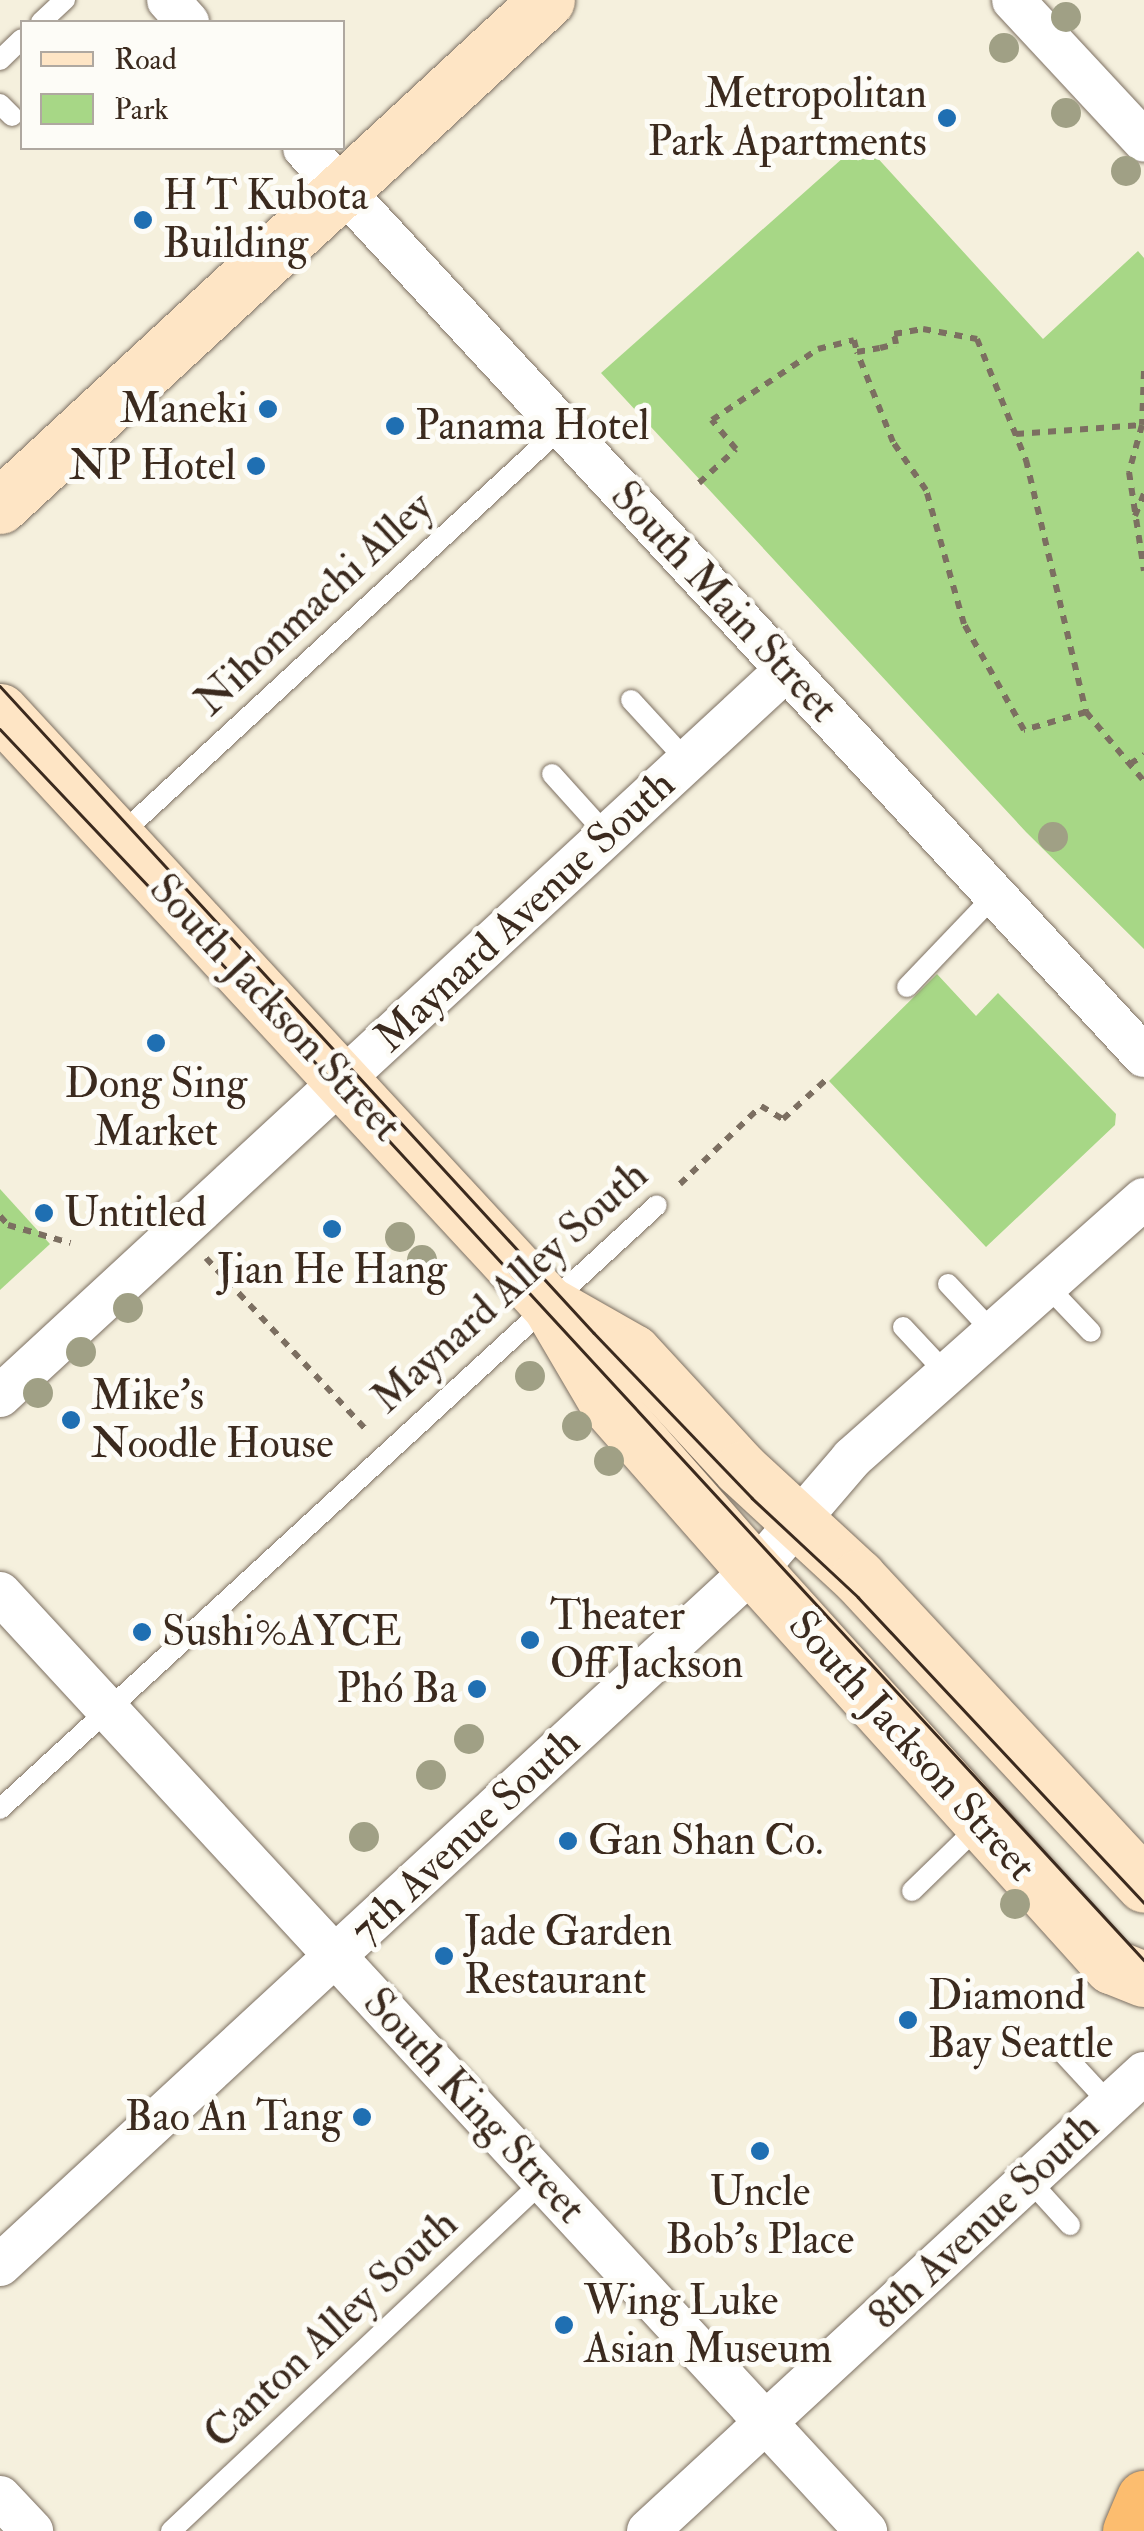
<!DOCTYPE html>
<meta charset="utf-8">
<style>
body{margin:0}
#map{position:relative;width:1144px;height:2531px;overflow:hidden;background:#f5f0dd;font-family:"IM FELL Double Pica",serif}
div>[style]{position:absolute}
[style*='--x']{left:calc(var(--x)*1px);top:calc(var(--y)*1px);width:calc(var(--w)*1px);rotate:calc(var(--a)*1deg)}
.green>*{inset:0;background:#a7d786}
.path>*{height:6px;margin-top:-3px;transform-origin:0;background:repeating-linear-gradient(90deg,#7c6f61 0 8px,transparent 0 16px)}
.roads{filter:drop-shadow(0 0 2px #7c6f61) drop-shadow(0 0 2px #7c6f61)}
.lane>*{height:20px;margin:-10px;padding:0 10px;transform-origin:10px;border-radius:10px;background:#fff}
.street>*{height:42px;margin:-21px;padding:0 21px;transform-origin:21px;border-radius:21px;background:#fff}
.secondary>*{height:55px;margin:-27.5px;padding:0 27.5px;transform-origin:27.5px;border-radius:27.5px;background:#fee5c5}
.highway>*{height:55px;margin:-27.5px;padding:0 27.5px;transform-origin:27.5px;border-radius:27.5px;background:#fcbd6f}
.tram>*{height:2.5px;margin:-1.25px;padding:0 1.25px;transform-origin:1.25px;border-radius:1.25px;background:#3b2a1e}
.trees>*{width:30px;height:30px;margin:-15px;border-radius:50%;background:#a0a085}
.dots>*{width:28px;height:28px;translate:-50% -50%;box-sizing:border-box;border:5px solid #fdfcf7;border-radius:50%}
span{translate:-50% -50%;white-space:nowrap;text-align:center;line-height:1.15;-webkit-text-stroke:10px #fdfcf7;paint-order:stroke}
.poi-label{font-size:42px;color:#3b2a1e}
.right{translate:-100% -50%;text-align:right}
.left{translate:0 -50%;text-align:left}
.street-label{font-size:42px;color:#3b2a1e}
.legend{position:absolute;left:20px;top:20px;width:325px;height:130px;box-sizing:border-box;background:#fdfcf7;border:2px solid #afa8a0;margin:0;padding:12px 18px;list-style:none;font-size:30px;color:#3b2a1e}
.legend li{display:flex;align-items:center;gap:20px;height:50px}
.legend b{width:50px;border:2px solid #afa8a0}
</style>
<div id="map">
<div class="green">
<i style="clip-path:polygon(862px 141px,1043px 339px,1138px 251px,1144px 258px,1144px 949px,1026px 832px,601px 373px)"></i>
<i style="clip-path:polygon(937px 974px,976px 1016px,998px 993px,1116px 1114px,1115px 1125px,986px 1247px,829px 1081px)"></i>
<i style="clip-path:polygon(0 1189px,50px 1244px,0 1290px)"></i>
</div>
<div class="path">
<i style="--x:1144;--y:371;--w:54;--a:92.1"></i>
<i style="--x:1142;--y:425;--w:49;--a:105.5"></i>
<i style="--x:1129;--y:472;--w:100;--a:81.4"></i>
<i style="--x:1016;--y:434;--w:126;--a:-4.1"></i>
<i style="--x:699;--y:483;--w:50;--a:-42.6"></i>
<i style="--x:736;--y:449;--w:38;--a:-130"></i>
<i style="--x:712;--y:420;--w:128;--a:-33.8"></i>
<i style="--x:818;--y:349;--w:37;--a:-14"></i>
<i style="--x:854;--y:340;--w:12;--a:76"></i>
<i style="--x:857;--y:352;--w:23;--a:-10"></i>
<i style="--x:880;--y:348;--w:16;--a:-14"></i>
<i style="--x:896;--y:344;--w:10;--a:-101"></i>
<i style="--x:894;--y:334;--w:29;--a:-10"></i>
<i style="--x:923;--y:329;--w:55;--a:10.5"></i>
<i style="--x:977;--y:339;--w:131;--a:68"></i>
<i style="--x:1026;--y:460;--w:259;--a:76.6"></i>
<i style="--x:1086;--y:712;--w:65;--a:163.8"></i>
<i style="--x:1024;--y:730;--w:122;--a:-119.5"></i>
<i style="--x:964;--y:624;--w:139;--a:-105.8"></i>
<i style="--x:926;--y:490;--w:58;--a:-124.5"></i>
<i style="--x:893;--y:442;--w:97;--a:-111.8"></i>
<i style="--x:1135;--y:516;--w:24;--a:-68"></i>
<i style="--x:1086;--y:712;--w:90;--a:50"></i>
<i style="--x:1130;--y:764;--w:17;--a:-33"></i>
<i style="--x:680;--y:1184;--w:112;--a:-43.9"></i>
<i style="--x:761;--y:1106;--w:26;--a:31"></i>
<i style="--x:783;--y:1119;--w:62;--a:-42.4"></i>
<i style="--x:0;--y:1216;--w:12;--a:48"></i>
<i style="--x:8;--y:1225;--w:65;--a:16.2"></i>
<i style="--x:206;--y:1258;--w:238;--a:47"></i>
</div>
<div class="roads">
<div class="lane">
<i style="--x:41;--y:22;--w:33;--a:-43"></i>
<i style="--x:0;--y:60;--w:30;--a:-44"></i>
<i style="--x:0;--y:104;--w:17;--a:45"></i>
<i style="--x:631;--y:700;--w:83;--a:47.4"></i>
<i style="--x:552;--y:774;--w:82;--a:48"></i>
<i style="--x:119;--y:836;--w:603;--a:-42.71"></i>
<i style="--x:907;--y:987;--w:127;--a:-46.3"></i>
<i style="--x:948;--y:1284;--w:67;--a:46.8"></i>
<i style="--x:1048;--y:1287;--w:62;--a:46.3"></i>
<i style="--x:903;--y:1327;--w:62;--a:47"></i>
<i style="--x:0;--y:1809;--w:892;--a:-42.59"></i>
<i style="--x:912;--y:1891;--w:96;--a:-44.2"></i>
<i style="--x:1059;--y:2049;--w:75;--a:47.2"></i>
<i style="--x:1029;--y:2180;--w:61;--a:47.7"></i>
<i style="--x:171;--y:2531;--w:511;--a:-43.25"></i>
</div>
<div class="street">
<i style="--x:168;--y:0;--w:30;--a:48"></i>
<i style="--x:1013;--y:0;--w:192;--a:47.1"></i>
<i style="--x:304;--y:148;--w:1237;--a:47.23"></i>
<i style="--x:0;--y:1396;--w:1070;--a:-42.73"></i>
<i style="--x:0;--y:1593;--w:1277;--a:47.29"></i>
<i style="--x:0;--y:2265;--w:1047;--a:-42.72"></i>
<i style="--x:769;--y:1555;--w:128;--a:-49.4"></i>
<i style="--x:852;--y:1458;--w:390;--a:-41.6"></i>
<i style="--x:0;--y:2497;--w:47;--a:46.7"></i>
<i style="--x:648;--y:2531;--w:675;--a:-42.72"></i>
</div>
<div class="secondary">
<i style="--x:0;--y:506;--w:745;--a:-42.77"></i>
<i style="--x:0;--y:711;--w:810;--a:47.25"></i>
<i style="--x:550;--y:1306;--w:113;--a:59.6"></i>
<i style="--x:607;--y:1403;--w:221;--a:48.7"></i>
<i style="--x:753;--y:1569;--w:535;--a:47.96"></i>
<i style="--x:1111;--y:1966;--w:35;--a:22"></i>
<i style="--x:552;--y:1306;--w:93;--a:29.6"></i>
<i style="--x:633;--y:1352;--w:159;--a:47.3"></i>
<i style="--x:741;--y:1469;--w:159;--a:42.7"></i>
<i style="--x:858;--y:1577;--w:420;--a:47.1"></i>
</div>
<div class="highway">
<i style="--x:1130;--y:2531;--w:36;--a:-67"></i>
</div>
</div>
<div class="tram">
<i style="--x:0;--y:686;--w:878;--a:47.45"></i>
<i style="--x:594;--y:1333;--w:228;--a:46.2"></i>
<i style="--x:752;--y:1498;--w:145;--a:43"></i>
<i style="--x:858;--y:1597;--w:419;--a:46.9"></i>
<i style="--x:0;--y:729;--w:559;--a:46.6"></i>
<i style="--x:384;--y:1135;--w:1122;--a:47.35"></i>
</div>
<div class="trees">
<i style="left:1066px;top:17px"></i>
<i style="left:1004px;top:48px"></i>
<i style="left:1066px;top:113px"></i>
<i style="left:1126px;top:171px"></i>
<i style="left:1053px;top:837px"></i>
<i style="left:400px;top:1237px"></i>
<i style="left:422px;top:1260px"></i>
<i style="left:128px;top:1308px"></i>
<i style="left:81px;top:1352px"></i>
<i style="left:530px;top:1376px"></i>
<i style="left:38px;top:1393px"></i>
<i style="left:577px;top:1426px"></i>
<i style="left:609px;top:1461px"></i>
<i style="left:469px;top:1739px"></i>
<i style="left:431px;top:1775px"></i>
<i style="left:364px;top:1837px"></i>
<i style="left:1015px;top:1904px"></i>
</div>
<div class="dots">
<i style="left:947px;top:118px;background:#1f6fb2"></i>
<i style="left:143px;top:220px;background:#1f6fb2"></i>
<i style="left:268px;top:409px;background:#1f6fb2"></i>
<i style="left:395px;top:426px;background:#1f6fb2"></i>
<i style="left:256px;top:466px;background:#1f6fb2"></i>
<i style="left:156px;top:1043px;background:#1f6fb2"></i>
<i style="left:44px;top:1213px;background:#1f6fb2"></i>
<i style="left:332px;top:1229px;background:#1f6fb2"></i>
<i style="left:71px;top:1420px;background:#1f6fb2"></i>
<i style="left:142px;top:1632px;background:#1f6fb2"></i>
<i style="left:530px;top:1640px;background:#1f6fb2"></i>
<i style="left:477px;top:1689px;background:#1f6fb2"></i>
<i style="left:568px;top:1841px;background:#1f6fb2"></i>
<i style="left:444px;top:1956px;background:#1f6fb2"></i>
<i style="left:908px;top:2020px;background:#1f6fb2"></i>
<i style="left:362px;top:2117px;background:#1f6fb2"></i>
<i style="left:760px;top:2151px;background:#1f6fb2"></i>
<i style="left:564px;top:2325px;background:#1f6fb2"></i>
</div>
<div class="poi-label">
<span class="right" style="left:927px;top:118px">Metropolitan<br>Park Apartments</span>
<span class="left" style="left:163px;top:220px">H T Kubota<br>Building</span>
<span class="right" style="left:248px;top:409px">Maneki</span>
<span class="left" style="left:415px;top:426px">Panama Hotel</span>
<span class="right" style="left:236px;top:466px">NP Hotel</span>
<span style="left:156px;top:1108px">Dong Sing<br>Market</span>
<span class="left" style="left:64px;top:1213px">Untitled</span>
<span style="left:332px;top:1270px">Jian He Hang</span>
<span class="left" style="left:91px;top:1420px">Mike's<br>Noodle House</span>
<span class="left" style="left:550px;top:1640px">Theater<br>Off Jackson</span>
<span class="left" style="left:162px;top:1632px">Sushi%AYCE</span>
<span class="right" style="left:457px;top:1689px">Phó Ba</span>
<span class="left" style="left:588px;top:1841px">Gan Shan Co.</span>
<span class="left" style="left:464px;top:1956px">Jade Garden<br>Restaurant</span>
<span class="left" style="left:928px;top:2020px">Diamond<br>Bay Seattle</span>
<span class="right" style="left:342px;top:2117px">Bao An Tang</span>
<span style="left:760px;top:2216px">Uncle<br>Bob's Place</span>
<span class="left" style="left:584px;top:2325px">Wing Luke<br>Asian Museum</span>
</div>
<div class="street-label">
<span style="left:724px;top:602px;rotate:47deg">South Main Street</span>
<span style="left:314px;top:604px;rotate:-43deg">Nihonmachi Alley</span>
<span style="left:525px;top:911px;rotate:-43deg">Maynard Avenue South</span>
<span style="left:275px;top:1008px;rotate:47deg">South Jackson Street</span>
<span style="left:510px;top:1287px;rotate:-42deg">Maynard Alley South</span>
<span style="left:912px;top:1746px;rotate:48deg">South Jackson Street</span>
<span style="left:465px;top:1836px;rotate:-43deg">7th Avenue South</span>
<span style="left:474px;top:2106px;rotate:47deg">South King Street</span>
<span style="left:984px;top:2221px;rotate:-43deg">8th Avenue South</span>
<span style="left:331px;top:2329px;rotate:-43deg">Canton Alley South</span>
</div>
<ul class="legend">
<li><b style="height:12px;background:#fee5c5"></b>Road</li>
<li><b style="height:28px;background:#a7d786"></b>Park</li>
</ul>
</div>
